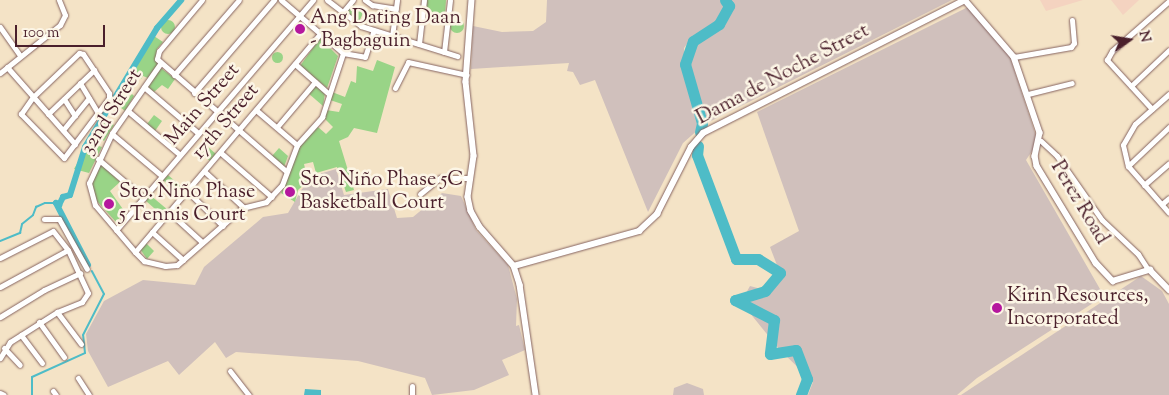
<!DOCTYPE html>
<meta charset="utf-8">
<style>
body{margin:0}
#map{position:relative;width:1169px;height:395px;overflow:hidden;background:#f4e3c6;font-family:"Sorts Mill Goudy",serif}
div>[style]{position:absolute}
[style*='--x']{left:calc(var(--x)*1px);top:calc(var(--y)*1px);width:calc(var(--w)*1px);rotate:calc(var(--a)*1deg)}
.built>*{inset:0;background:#f4d3c0}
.industrial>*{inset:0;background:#d0c0bc}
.green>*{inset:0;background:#99d487}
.round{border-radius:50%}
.water>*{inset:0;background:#4ebcc7}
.stream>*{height:2px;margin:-1px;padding:0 1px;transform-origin:1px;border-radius:1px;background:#4ebcc7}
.canal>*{height:6px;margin:-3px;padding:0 3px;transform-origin:3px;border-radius:3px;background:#4ebcc7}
.river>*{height:11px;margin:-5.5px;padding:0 5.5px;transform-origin:5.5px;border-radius:5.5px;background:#4ebcc7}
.roads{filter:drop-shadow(0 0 1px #866461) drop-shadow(0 0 1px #866461)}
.minor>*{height:5px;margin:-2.5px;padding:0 2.5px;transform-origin:2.5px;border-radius:2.5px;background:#fff}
.tertiary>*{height:5.5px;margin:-2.75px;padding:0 2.75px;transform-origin:2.75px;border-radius:2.75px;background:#fff}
.dots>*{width:14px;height:14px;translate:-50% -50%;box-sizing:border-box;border:2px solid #fcf5e5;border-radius:50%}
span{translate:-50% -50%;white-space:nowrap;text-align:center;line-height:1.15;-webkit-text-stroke:5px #fcf5e5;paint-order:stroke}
.poi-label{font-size:20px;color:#4a1f2b}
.left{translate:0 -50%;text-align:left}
.street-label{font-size:20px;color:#4a1f2b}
.north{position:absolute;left:1104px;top:15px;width:50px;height:50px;-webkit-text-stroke:4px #fcf5e5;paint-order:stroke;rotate:77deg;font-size:14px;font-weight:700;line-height:20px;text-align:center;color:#4a1f2b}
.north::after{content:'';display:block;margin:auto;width:18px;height:22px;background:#4a1f2b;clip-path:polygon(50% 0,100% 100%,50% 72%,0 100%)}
.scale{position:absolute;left:15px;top:25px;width:90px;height:22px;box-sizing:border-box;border:2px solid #4a1f2b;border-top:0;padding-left:6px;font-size:15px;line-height:18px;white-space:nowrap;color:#4a1f2b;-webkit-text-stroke:4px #fcf5e5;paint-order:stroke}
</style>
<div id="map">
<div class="built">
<i style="clip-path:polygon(1040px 0,1083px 0,1046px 11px)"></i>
<i style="clip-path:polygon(1111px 0,1139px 0,1123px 15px)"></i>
</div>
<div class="industrial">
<i style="clip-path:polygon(547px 0,721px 0,724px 10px,719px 20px,692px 37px,684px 48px,684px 71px,700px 128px,683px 143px,648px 212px,595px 80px,580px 85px,573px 72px,567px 71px,569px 63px,471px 69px,473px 26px,502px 32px,533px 31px,546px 22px)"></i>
<i style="clip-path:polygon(729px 0,952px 0,705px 124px,688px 63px,699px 39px,720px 27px,733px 8px)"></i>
<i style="clip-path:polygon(968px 7px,1006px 45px,1038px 142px,1026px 160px,1104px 296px,977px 378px,957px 395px,808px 395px,813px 382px,779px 349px,741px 302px,750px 286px,765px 290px,780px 273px,770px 247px,799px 231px,757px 112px)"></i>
<i style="clip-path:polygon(336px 169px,344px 195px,388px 189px,397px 218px,413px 217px,442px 193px,461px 196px,476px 230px,508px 265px,517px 299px,516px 326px,519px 325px,525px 350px,502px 360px,509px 375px,474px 390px,432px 395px,425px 378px,358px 361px,236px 352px,226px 358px,215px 342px,179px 375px,168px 361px,108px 387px,88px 351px,86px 334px,104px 301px,143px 280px,195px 285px,204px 267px,263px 217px,288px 213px,302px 189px,316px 175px)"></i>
<i style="clip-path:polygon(1141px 276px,1162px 291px,1169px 304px,1169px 395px,961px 395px)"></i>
<i style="clip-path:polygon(687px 383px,703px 389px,704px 395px,673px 395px,674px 388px)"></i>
</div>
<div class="green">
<i style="clip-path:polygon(426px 0,446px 0,445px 14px,424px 12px)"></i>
<i style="clip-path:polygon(353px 4px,363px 13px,359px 22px,345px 13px)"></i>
<i class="round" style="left:450px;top:19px;width:14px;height:14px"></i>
<i class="round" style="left:161px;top:20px;width:14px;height:14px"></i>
<i style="clip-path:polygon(154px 36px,163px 42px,157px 49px,158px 64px,148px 78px,143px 76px,141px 79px,133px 73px)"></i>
<i style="clip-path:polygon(320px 38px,338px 56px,327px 88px,300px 66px)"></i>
<i class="round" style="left:271.5px;top:51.5px;width:11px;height:11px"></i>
<i style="clip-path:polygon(377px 60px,395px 67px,377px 133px,354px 128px,348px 137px,339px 141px,354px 190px,346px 192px,337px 167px,316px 173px,313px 162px,304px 164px,308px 181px,298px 190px,295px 202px,281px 193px,298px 147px,318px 127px,326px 134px,333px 127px,325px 119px,326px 110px,339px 112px,342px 104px,330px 100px,332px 92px,345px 97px,351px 81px,356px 83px,357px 66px,373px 71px)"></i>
<i style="clip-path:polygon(161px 68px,175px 79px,168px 89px,162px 85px,154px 92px,148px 87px)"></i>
<i style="clip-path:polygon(315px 85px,325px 93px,323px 106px,308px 93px)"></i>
<i style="clip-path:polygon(122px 94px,127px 99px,132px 94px,134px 96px,125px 111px,115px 103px)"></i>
<i style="clip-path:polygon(154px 115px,162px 121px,155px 131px,147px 124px)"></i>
<i style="clip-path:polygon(104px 118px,114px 125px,104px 141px,96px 135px)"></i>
<i style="clip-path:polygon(89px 143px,102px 147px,89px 173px,74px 169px)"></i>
<i style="clip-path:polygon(208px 147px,216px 154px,210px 161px,201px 154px)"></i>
<i style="clip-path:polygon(279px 148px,288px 156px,284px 167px,272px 156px)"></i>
<i style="clip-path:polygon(99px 162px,120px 182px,110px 191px,125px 212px,116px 222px,95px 199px,92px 184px)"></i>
<i style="clip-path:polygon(168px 175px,184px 189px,180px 195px,163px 180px)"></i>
<i style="clip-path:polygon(150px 195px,168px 210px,163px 216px,146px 201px)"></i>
<i style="clip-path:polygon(146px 243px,154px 251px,147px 259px,140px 249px)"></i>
</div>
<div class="water">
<i style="clip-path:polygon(305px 389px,321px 390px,321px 395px,304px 395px)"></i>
</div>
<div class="stream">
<i style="--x:0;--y:241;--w:22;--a:-22"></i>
<i style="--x:20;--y:233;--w:9;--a:-77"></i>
<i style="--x:22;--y:224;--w:14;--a:-39"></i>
<i style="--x:33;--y:215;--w:9;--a:-69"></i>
<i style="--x:36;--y:207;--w:10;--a:-24"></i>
<i style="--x:45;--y:203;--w:11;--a:0"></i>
<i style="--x:32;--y:395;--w:18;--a:-90"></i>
<i style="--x:32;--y:377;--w:58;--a:-24.4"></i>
<i style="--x:85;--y:353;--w:18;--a:-96"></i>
<i style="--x:83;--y:335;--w:46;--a:-62.9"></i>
<i style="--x:104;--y:294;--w:26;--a:-118"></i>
</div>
<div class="canal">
<i style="--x:88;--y:265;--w:70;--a:-117.3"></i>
<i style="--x:56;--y:203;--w:4;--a:34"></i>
<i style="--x:59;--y:205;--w:9;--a:-63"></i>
<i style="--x:63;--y:197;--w:7;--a:-16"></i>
<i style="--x:70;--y:195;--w:50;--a:-72.6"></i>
<i style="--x:85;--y:147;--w:139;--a:-58.8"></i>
<i style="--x:157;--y:28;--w:37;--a:-49"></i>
</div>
<div class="river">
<i style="--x:700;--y:132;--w:9;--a:-77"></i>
<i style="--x:702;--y:123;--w:61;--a:-106.1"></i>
<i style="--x:685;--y:64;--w:24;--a:-71"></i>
<i style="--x:693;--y:41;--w:31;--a:-33"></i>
<i style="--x:719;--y:24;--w:21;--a:-61"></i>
<i style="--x:729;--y:6;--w:7;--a:-124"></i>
<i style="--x:698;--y:146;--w:9;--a:96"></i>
<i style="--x:697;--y:155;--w:111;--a:69.4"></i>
<i style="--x:736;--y:259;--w:22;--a:0"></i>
<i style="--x:758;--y:259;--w:26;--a:32"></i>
<i style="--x:780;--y:273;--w:23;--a:130"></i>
<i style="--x:765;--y:291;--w:31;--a:163"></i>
<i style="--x:735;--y:300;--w:44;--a:27.1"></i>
<i style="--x:774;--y:320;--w:34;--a:97"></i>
<i style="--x:770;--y:354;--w:26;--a:-9"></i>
<i style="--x:796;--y:350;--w:31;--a:69"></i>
<i style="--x:807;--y:379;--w:17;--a:111"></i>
</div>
<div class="roads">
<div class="minor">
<i style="--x:202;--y:0;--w:67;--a:130.1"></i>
<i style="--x:159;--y:51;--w:8;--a:104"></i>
<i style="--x:157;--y:59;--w:171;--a:41"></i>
<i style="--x:281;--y:0;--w:82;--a:40.5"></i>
<i style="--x:343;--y:53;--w:22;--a:10"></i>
<i style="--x:365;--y:57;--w:28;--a:-72"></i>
<i style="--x:327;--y:0;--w:43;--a:37.4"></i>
<i style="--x:361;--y:26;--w:101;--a:17.4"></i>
<i style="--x:365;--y:0;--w:9;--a:36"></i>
<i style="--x:372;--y:5;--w:24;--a:9"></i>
<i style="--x:342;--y:13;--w:17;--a:-50"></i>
<i style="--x:0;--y:27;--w:35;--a:55"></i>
<i style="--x:392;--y:36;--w:36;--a:-82"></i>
<i style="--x:419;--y:44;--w:44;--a:-83.5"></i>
<i style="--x:444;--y:52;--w:52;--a:-83.4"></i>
<i style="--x:79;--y:53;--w:4;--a:14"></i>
<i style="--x:83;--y:54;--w:47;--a:56.3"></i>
<i style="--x:109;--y:93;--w:5;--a:90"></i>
<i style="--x:109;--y:98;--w:75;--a:126.9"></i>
<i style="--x:64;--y:158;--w:62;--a:-134.3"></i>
<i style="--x:21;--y:114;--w:21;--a:-55"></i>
<i style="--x:33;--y:97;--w:64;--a:-43.7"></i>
<i style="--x:1014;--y:57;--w:58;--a:-10"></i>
<i style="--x:1071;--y:47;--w:5;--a:-53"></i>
<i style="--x:1074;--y:43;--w:23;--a:-95"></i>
<i style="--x:160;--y:64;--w:84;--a:124.8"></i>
<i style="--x:112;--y:133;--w:55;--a:114.7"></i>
<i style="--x:89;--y:183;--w:23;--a:75"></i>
<i style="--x:95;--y:205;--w:62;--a:49.6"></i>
<i style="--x:135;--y:252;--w:13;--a:45"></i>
<i style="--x:144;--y:261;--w:22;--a:13"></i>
<i style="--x:165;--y:266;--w:12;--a:-5"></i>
<i style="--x:177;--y:265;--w:86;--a:-41.2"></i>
<i style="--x:242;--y:208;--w:25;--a:-14"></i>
<i style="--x:266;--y:202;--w:23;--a:-47"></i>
<i style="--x:282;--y:185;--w:43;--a:-69.4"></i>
<i style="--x:297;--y:145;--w:38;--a:-48"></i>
<i style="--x:322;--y:117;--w:67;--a:-71.8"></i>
<i style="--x:295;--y:64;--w:45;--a:41.4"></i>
<i style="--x:7;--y:67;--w:103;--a:48.6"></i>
<i style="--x:0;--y:73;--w:77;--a:-38.7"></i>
<i style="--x:60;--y:25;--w:11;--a:-63"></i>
<i style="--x:65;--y:15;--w:16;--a:-112"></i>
<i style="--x:174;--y:75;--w:99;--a:-49.1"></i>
<i style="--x:80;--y:83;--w:35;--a:59"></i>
<i style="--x:1131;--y:86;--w:52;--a:-43.5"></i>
<i style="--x:144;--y:87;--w:71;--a:40.4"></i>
<i style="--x:395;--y:88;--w:29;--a:-63"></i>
<i style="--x:408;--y:62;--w:60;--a:12.4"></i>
<i style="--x:194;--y:93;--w:123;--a:-49.3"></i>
<i style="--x:1028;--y:94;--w:45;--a:-14"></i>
<i style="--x:1169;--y:94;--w:45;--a:138.6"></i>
<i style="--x:1135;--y:124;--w:24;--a:120"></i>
<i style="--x:1123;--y:145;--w:22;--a:77"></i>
<i style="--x:1128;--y:166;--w:62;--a:48.9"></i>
<i style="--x:64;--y:99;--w:20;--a:57"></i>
<i style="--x:1152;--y:109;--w:67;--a:-132.6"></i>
<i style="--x:1107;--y:60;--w:10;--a:-61"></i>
<i style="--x:1112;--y:51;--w:76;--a:-41.3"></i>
<i style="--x:256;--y:110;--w:54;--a:40.5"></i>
<i style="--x:128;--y:111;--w:68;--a:40.2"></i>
<i style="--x:48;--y:114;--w:64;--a:-43.7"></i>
<i style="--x:277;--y:127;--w:59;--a:-49.8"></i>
<i style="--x:63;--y:130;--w:41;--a:-50.9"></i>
<i style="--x:112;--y:134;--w:65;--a:40"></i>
<i style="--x:1041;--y:141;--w:22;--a:43"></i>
<i style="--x:1057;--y:156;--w:78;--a:54.9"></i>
<i style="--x:1102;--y:220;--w:50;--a:43.4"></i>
<i style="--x:1138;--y:254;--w:17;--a:57"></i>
<i style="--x:221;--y:153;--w:67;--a:40.8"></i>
<i style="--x:98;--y:159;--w:60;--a:40.3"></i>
<i style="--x:1128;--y:166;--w:57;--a:-43.6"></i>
<i style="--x:204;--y:171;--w:53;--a:42.7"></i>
<i style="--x:1144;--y:185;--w:33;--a:-41"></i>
<i style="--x:187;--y:191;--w:50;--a:44.2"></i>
<i style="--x:420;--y:194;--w:26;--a:-39"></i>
<i style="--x:440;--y:178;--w:30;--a:0"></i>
<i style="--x:1162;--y:204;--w:9;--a:-41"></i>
<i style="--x:169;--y:212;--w:45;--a:42.3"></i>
<i style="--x:44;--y:219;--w:15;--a:0"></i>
<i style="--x:59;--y:219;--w:57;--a:60.8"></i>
<i style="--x:116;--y:230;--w:303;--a:-49.4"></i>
<i style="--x:152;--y:232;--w:42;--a:42.1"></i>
<i style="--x:135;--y:252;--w:286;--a:-49.7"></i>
<i style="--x:0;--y:258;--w:59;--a:-27"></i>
<i style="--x:53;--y:231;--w:24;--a:52"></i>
<i style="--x:68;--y:250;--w:47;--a:65.1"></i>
<i style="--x:88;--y:293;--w:11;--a:124"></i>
<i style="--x:82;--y:302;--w:27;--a:158"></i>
<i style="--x:57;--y:312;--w:56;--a:147.4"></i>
<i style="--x:10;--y:342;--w:19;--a:122"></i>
<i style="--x:0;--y:287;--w:77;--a:-28.6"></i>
<i style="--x:57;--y:312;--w:40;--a:53"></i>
<i style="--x:0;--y:317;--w:52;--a:-31.5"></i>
<i style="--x:44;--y:290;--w:40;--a:-25"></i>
<i style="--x:39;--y:322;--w:43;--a:54.5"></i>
<i style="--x:21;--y:335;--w:35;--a:53"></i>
<i style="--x:4;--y:348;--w:23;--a:47"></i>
<i style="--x:230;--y:371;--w:31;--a:52"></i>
<i style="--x:78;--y:378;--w:20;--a:57"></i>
<i style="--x:53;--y:391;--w:5;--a:53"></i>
<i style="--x:0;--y:393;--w:4;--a:27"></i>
<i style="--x:412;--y:395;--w:9;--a:-90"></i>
</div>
<div class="tertiary">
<i style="--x:472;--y:0;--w:82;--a:94.2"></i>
<i style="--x:466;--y:82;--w:74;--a:83.8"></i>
<i style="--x:474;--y:156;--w:41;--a:98.3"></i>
<i style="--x:468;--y:197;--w:14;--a:78"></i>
<i style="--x:471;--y:211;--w:18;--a:61"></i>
<i style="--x:480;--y:227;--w:52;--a:48.9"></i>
<i style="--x:514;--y:266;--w:20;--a:72"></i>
<i style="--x:520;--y:285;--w:111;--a:81.7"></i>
<i style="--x:965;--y:0;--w:75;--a:49.3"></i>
<i style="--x:1014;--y:57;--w:80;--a:71.1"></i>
<i style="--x:1040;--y:133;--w:24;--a:102"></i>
<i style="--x:1035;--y:156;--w:10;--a:79"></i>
<i style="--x:1037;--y:166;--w:114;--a:58.7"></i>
<i style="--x:1096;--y:263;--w:25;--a:47"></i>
<i style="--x:1113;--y:281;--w:39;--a:-17"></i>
<i style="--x:1150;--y:270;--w:28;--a:46"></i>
<i style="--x:514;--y:266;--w:130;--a:-15.6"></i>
<i style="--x:639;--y:231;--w:25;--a:-43"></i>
<i style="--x:657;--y:214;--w:75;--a:-63.1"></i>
<i style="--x:691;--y:147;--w:18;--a:-49"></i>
<i style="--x:703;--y:133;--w:294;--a:-26.9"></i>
</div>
</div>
<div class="dots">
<i style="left:300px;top:29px;background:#b5179e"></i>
<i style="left:290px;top:192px;background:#b5179e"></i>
<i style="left:109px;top:204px;background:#b5179e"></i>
<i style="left:997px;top:308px;background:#b5179e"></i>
</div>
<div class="poi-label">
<span class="left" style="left:310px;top:30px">Ang Dating Daan<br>- Bagbaguin</span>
<span class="left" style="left:300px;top:192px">Sto. Niño Phase 5C<br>Basketball Court</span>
<span class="left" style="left:119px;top:204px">Sto. Niño Phase<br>5 Tennis Court</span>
<span class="left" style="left:1007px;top:308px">Kirin Resources,<br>Incorporated</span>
</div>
<div class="street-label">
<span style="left:783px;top:75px;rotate:-28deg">Dama de Noche Street</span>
<span style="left:203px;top:105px;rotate:-49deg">Main Street</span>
<span style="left:112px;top:112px;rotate:-58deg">32nd Street</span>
<span style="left:226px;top:122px;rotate:-50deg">17th Street</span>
<span style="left:1079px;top:203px;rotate:59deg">Perez Road</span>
</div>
<div class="north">N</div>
<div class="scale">100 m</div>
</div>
